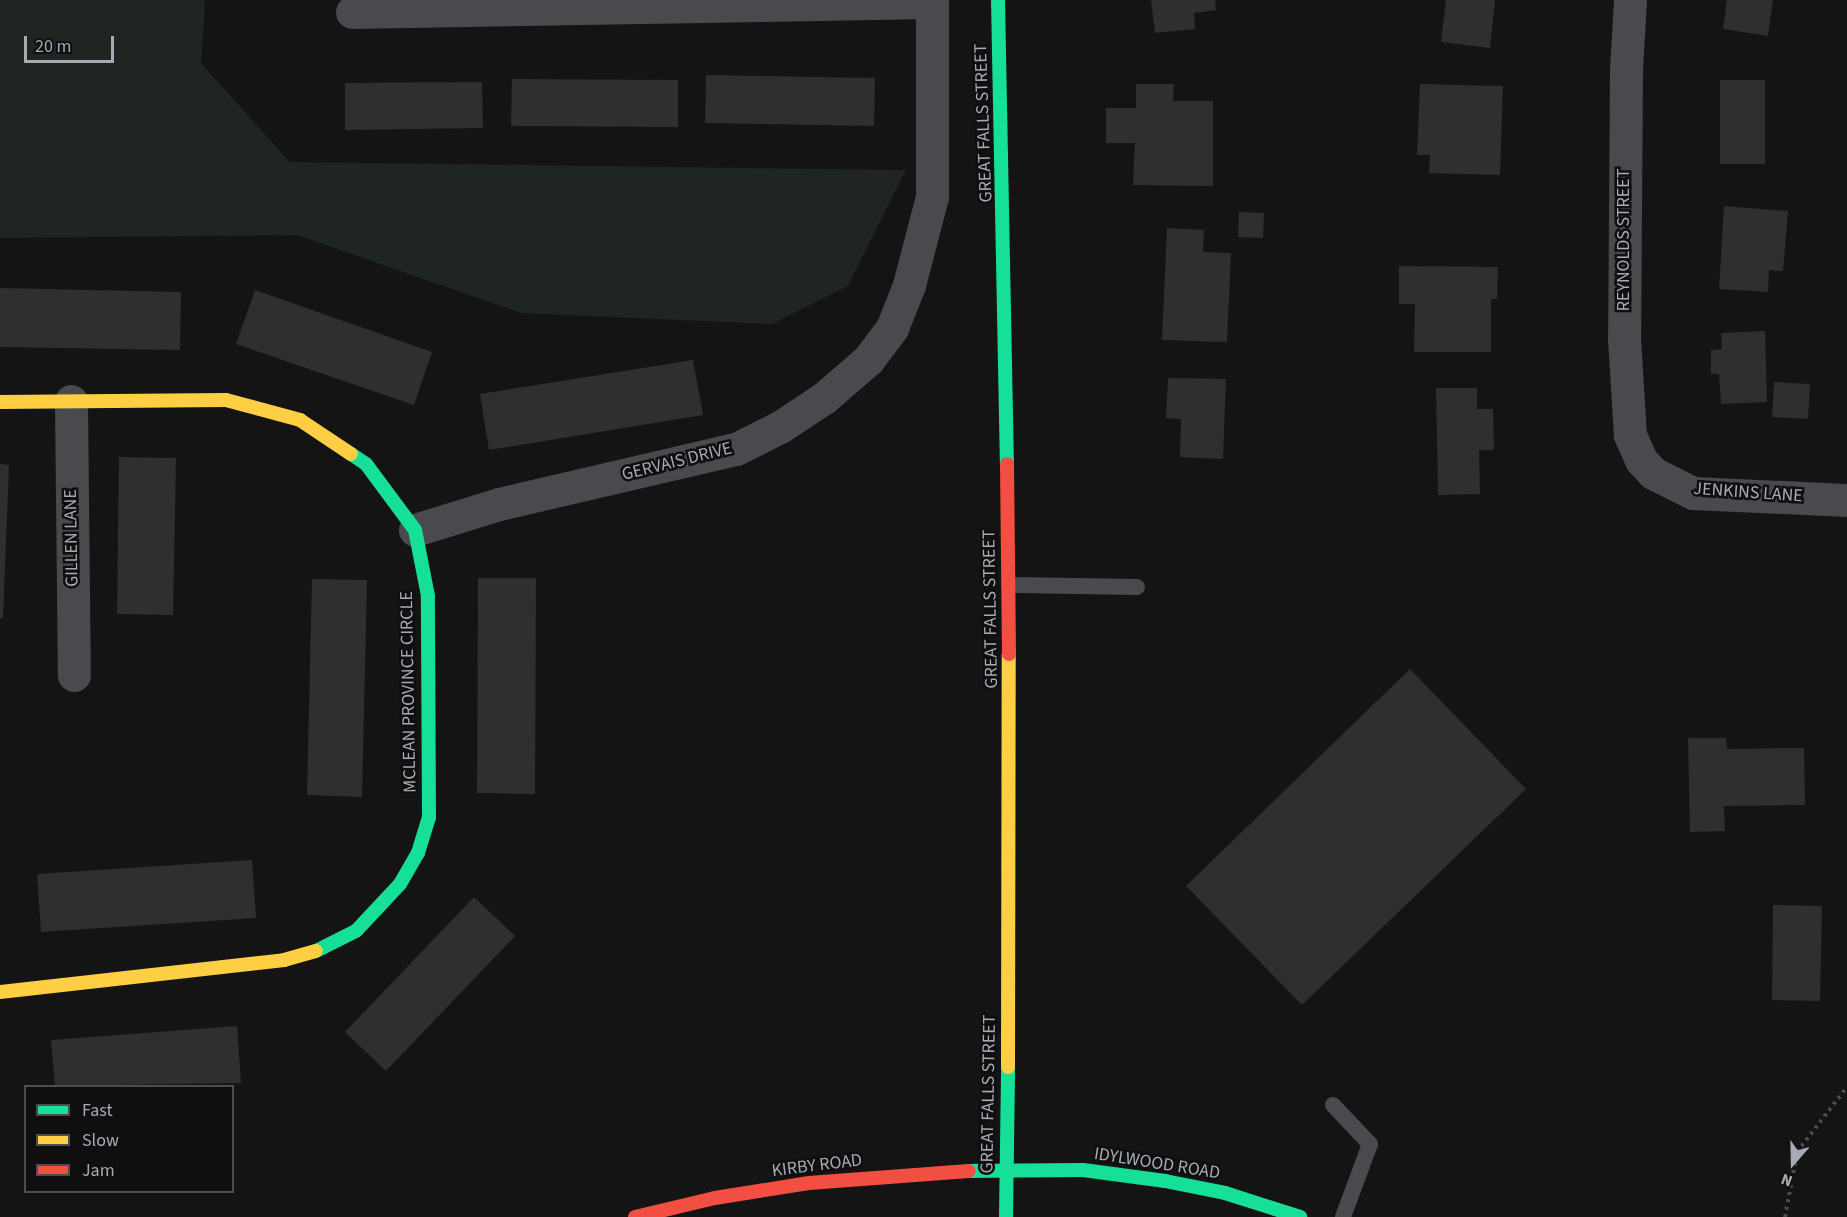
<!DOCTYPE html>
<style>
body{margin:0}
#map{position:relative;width:1847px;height:1217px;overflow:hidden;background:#141415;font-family:"Source Sans 3",sans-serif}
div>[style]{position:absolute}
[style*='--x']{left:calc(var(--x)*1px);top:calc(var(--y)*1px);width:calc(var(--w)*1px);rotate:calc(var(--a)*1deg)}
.green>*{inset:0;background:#1f2520}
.building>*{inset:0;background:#2f2f30}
.path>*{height:4px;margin-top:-2px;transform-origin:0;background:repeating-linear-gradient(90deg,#4b4c4e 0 3px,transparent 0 7.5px)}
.lane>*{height:16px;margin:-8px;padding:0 8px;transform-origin:8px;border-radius:8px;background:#494a4e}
.street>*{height:33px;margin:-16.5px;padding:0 16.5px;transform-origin:16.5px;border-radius:16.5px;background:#494a4e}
.fast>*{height:14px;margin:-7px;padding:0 7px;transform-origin:7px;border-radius:7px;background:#16e098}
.slow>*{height:14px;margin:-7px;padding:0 7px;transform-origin:7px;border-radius:7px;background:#ffcf43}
.jam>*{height:14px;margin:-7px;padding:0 7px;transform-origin:7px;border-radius:7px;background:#f24e42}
span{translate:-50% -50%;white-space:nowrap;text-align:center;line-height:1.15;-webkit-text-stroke:5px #0f0f10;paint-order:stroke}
.street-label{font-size:18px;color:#a7abb4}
.legend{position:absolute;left:24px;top:1085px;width:210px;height:108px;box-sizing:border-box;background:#0f0f10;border:2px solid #4c4d52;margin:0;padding:8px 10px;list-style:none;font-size:18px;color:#a7abb4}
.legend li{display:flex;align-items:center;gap:12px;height:30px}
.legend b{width:30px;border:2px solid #4c4d52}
.north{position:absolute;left:1763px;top:1133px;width:60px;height:60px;-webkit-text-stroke:4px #0f0f10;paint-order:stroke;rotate:200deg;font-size:16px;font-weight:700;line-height:24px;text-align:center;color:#a7abb4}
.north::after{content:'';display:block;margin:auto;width:21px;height:27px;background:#a7abb4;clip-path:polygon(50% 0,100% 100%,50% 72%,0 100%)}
.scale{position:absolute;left:24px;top:36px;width:90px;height:27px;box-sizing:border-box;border:3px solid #a7abb4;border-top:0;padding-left:8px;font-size:18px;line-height:21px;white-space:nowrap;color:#a7abb4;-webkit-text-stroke:4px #0f0f10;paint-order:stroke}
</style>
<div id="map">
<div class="green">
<i style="clip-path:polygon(0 0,205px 0,201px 63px,290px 162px,906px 170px,848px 286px,772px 324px,521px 313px,297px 235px,0 238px)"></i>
</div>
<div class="building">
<i style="clip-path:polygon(1151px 0,1215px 0,1216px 10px,1194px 13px,1195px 29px,1155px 33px)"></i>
<i style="clip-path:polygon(1446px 0,1495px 0,1490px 48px,1441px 42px)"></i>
<i style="clip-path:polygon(1727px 0,1773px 0,1768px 36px,1723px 29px)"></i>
<i style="clip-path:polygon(706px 75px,875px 78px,874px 126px,705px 123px)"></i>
<i style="clip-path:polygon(512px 79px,678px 80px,678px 127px,511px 126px)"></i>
<i style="clip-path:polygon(1720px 80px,1765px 80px,1765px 164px,1720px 164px)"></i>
<i style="clip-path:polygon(482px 82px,483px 128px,345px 130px,345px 83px)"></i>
<i style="clip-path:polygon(1136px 84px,1174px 84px,1173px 101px,1213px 101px,1213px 186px,1133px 185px,1135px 143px,1106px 143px,1106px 108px,1136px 108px)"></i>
<i style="clip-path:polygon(1420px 84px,1503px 86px,1500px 175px,1429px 173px,1430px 155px,1417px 155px)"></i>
<i style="clip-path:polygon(1724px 206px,1788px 211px,1783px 271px,1769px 270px,1768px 292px,1719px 289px)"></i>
<i style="clip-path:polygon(1239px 212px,1264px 213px,1263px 238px,1238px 237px)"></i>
<i style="clip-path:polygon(1167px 228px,1204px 230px,1203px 252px,1231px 253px,1227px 342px,1162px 340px)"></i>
<i style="clip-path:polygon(1399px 266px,1498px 267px,1497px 299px,1491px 299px,1491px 352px,1414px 352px,1415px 304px,1399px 304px)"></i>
<i style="clip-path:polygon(0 288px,181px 292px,180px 350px,0 347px)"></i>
<i style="clip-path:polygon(255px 290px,432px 352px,414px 405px,236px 344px)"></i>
<i style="clip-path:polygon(1765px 331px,1767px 402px,1721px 404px,1719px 374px,1711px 374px,1711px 350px,1722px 349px,1721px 333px)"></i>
<i style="clip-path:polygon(693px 360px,703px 415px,489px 450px,480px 394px)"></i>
<i style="clip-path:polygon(1168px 378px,1226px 379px,1223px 459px,1180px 457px,1181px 419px,1166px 418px)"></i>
<i style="clip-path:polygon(1774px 382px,1810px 384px,1808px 419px,1772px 417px)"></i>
<i style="clip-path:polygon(1436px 388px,1477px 388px,1477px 409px,1493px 409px,1494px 450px,1479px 450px,1480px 494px,1438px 495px)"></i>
<i style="clip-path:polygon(119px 457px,176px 458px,173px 615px,117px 614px)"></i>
<i style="clip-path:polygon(0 464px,9px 465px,3px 618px,0 618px)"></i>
<i style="clip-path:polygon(478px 578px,536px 578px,535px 794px,477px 793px)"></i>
<i style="clip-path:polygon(312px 579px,367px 580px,362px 797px,307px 795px)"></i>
<i style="clip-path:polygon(1410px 669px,1526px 789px,1302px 1005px,1186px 886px)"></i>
<i style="clip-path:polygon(1688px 738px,1726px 738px,1727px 749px,1804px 748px,1805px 805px,1724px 806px,1725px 831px,1690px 832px)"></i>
<i style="clip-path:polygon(252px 860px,256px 918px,41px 932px,37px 874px)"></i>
<i style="clip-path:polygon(474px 897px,515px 936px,386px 1071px,345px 1032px)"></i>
<i style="clip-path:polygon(1773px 905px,1822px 906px,1820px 1001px,1772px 1000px)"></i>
<i style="clip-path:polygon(237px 1026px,241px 1083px,55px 1086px,51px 1040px)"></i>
</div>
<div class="path">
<i style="--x:1785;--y:1217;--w:66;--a:-79.5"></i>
<i style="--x:1797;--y:1152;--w:82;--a:-52.4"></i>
</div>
<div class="lane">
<i style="--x:1009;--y:585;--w:128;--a:0.9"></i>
<i style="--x:1333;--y:1105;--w:54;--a:46.5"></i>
<i style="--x:1370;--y:1144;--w:78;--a:110.3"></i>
</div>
<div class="street">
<i style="--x:1630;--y:0;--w:70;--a:93.3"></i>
<i style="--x:1626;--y:70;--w:268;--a:90.4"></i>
<i style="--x:1624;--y:338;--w:97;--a:86.5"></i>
<i style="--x:1630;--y:435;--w:27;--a:66"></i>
<i style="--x:1641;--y:460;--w:18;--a:47"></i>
<i style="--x:1653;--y:473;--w:45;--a:26.6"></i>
<i style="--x:1693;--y:493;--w:154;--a:2.6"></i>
<i style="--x:352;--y:12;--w:580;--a:-0.99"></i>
<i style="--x:71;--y:401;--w:274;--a:89.4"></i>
<i style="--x:415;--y:530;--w:88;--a:-17.2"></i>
<i style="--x:499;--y:504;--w:243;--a:-13.1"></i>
<i style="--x:736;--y:449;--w:49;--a:-26.6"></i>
<i style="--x:780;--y:427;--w:53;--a:-33.4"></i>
<i style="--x:824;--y:398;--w:58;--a:-40.8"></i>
<i style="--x:868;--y:360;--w:40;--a:-53"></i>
<i style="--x:892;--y:328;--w:46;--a:-68.4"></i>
<i style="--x:909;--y:285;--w:91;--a:-75.4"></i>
<i style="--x:932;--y:197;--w:197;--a:-90"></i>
</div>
<div class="fast">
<i style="--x:998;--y:0;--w:464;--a:88.9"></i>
<i style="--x:316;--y:951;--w:45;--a:-26.6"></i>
<i style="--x:356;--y:931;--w:64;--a:-46.9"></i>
<i style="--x:400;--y:884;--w:36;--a:-60"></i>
<i style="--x:418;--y:853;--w:37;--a:-73"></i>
<i style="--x:429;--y:818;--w:222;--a:-90.3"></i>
<i style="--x:428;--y:596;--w:67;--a:-101.1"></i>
<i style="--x:415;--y:530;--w:82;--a:-126.6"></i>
<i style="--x:366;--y:464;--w:18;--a:-146"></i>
<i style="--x:969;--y:1171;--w:114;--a:-0.5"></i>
<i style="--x:1083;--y:1170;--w:83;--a:7.6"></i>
<i style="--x:1165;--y:1181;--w:61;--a:11.3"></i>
<i style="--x:1225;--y:1193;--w:79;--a:17.7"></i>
<i style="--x:1006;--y:1217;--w:150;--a:-89.2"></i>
</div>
<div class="slow">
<i style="--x:0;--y:402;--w:226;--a:-0.5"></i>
<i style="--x:226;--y:400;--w:77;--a:15.1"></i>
<i style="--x:300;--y:420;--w:61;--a:33.7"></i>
<i style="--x:0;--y:992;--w:286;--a:-6.4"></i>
<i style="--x:284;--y:960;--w:33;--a:-16"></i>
<i style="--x:1008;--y:1067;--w:413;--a:-89.9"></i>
</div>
<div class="jam">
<i style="--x:1007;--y:464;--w:190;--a:89.4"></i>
<i style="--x:635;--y:1217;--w:82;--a:-13.4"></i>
<i style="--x:715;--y:1198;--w:95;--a:-9.1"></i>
<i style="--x:809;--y:1183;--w:160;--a:-4.3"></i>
</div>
<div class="street-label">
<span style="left:984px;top:123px;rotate:-92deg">GREAT FALLS STREET</span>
<span style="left:1624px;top:240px;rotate:-90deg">REYNOLDS STREET</span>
<span style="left:677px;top:462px;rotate:-14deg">GERVAIS DRIVE</span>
<span style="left:1748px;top:493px;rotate:4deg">JENKINS LANE</span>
<span style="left:72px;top:538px;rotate:-91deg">GILLEN LANE</span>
<span style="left:991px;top:609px;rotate:-91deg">GREAT FALLS STREET</span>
<span style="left:409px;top:692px;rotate:-91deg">MCLEAN PROVINCE CIRCLE</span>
<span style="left:989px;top:1094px;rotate:-89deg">GREAT FALLS STREET</span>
<span style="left:1157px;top:1164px;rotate:9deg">IDYLWOOD ROAD</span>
<span style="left:817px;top:1166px;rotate:-7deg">KIRBY ROAD</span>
</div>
<ul class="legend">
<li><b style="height:8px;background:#16e098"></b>Fast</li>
<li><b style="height:8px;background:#ffcf43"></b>Slow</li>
<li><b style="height:8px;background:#f24e42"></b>Jam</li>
</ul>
<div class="north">N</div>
<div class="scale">20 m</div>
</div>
